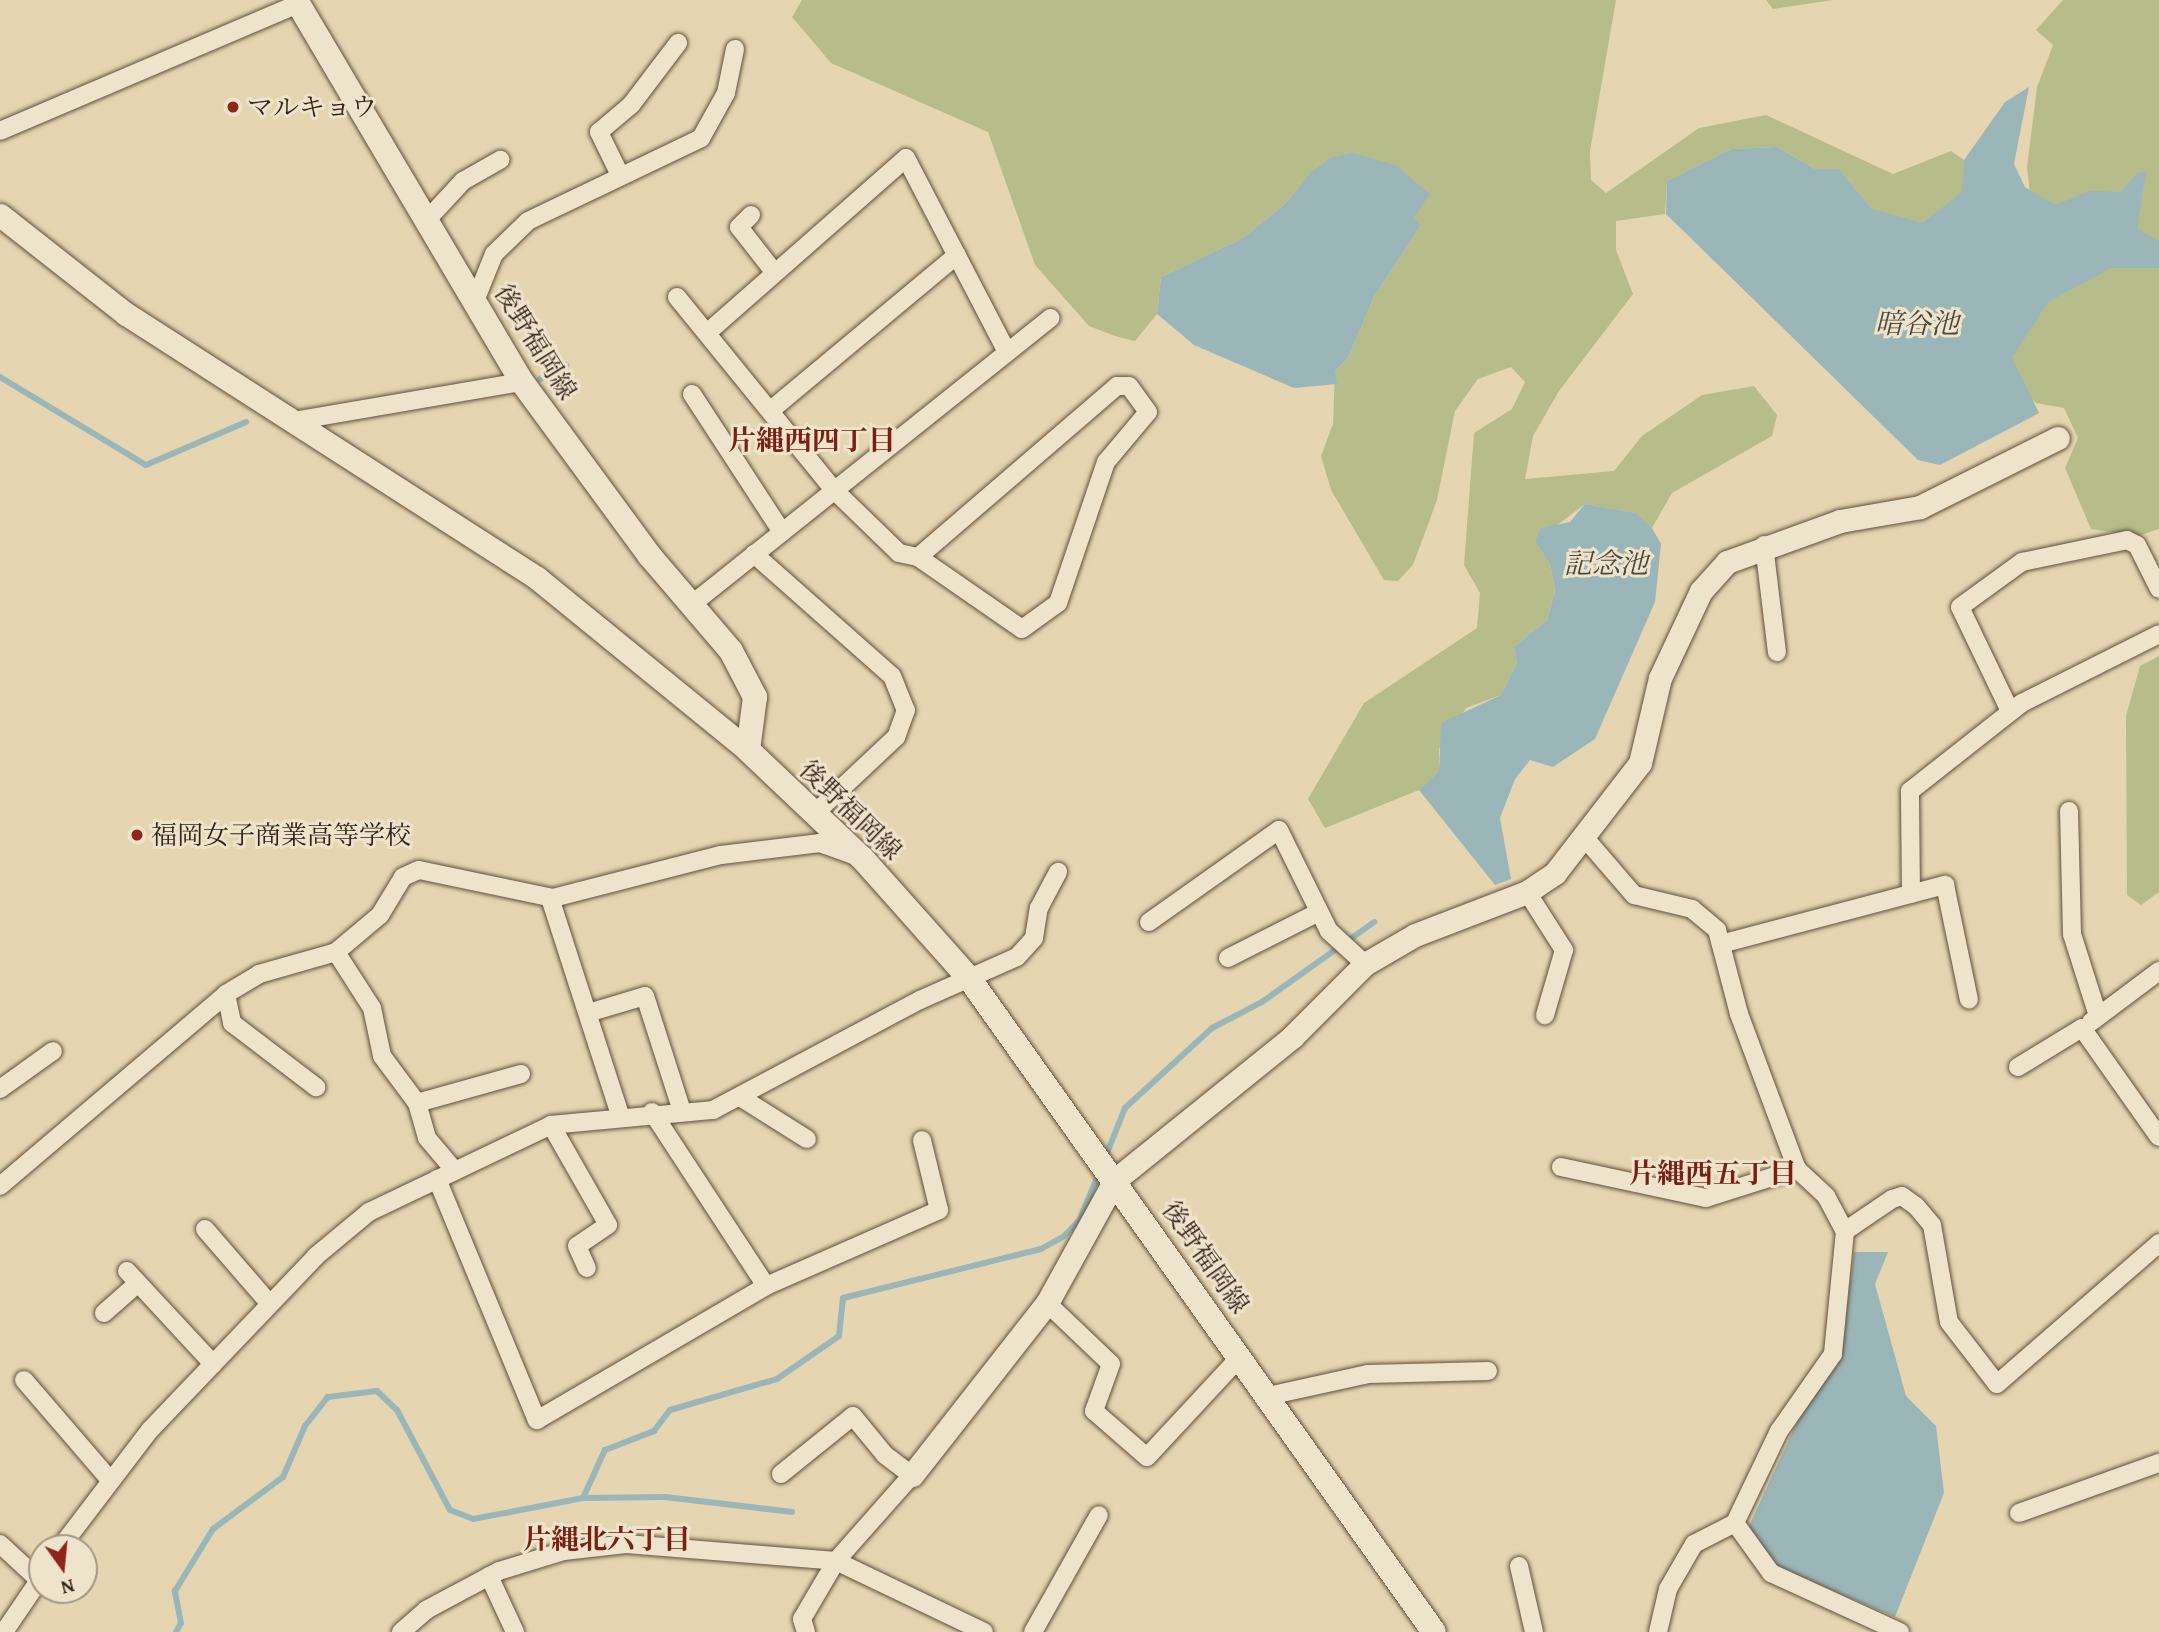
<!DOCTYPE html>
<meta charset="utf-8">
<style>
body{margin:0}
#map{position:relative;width:2159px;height:1632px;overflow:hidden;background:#e5d6b1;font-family:"Gentium Book Plus","Noto Serif JP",serif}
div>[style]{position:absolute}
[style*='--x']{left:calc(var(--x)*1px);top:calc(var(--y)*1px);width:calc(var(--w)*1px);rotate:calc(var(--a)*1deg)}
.green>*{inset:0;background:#b6bd8a}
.water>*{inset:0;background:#9bb6b8}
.stream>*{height:6px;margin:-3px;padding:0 3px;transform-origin:3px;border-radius:3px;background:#9bb6b8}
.roads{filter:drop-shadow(0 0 2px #614f3d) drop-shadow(0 0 2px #614f3d)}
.minor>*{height:18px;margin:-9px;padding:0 9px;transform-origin:9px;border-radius:9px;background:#eee4cc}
.tertiary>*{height:23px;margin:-11.5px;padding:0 11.5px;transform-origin:11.5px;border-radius:11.5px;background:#eee4cc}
.secondary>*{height:24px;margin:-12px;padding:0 12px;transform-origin:12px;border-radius:12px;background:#eee4cc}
.dots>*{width:19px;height:19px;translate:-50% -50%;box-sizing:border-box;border:4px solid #eee4cc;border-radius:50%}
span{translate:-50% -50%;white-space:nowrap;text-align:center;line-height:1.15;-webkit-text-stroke:6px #eee4cc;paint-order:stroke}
.poi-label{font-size:26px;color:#352216}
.left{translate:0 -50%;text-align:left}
.street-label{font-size:26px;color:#352216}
.water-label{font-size:28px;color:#4e473e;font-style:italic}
.neighbourhood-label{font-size:28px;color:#7a1f14;font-weight:700}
.north{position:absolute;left:28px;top:1534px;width:70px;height:70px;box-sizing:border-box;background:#eee4cc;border:2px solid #a49683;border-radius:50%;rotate:165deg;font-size:19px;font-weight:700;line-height:28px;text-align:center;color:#352216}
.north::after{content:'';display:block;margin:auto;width:24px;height:32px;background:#8f2418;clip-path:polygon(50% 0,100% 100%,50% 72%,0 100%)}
</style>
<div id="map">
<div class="green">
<i style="clip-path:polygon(802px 0,1616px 0,1590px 151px,1591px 180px,1606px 193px,1699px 128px,1766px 115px,1893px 174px,1951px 151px,1964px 160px,1963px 192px,1922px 223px,1892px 220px,1872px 209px,1839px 169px,1815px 169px,1777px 147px,1731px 149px,1667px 181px,1665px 214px,1616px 221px,1616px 250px,1633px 294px,1559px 391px,1533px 436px,1525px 479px,1614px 471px,1642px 436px,1702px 395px,1754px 386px,1777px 415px,1772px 436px,1672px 493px,1652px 528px,1635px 513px,1585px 504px,1535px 542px,1550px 564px,1555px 591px,1547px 620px,1514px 647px,1517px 663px,1501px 695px,1466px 708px,1439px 749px,1439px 771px,1419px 790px,1325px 828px,1308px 799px,1364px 703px,1477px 628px,1480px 593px,1464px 565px,1474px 433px,1512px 409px,1525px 382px,1511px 367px,1478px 379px,1455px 411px,1437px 500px,1413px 565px,1398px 581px,1384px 580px,1331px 490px,1321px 456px,1333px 424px,1335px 371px,1348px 358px,1374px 297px,1420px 226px,1309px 174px,1286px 203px,1243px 238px,1161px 277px,1157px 314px,1135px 341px,1115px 336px,1089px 326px,1035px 265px,988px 132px,831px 63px,792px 17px)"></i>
<i style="clip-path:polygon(1766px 0,1833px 0,1773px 9px)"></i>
<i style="clip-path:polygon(2063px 0,2159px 0,2159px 529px,2138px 536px,2091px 529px,2065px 468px,2078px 438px,2064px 408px,2036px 403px,2008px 377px,2006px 342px,2077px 212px,2031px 204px,2027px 167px,2037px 87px,2053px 45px,2036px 30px)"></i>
<i style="clip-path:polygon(2159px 656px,2159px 892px,2141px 905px,2127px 895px,2126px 716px,2140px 666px)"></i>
</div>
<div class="water">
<i style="clip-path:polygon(2029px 87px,2014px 164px,2025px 187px,2055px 205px,2090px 191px,2121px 192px,2137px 173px,2146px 172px,2137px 229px,2159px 241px,2159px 268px,2111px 268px,2048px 302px,2012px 357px,2039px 413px,1940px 465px,1918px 460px,1666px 214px,1667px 181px,1731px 149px,1777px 147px,1815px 169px,1839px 169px,1872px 209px,1922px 223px,1962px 192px,1964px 160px,2005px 102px)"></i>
<i style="clip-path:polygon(1353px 153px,1395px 165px,1430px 194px,1414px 217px,1420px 226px,1374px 297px,1348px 358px,1335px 371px,1337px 384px,1294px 388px,1194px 345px,1157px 314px,1161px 277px,1243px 238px,1286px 203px,1309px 174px,1330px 158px)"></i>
<i style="clip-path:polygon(1585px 504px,1636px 513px,1652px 528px,1661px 544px,1655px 602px,1595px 739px,1553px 767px,1530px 760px,1515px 779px,1500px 818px,1511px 879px,1495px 885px,1419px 790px,1439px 771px,1441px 723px,1501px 695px,1517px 663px,1514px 647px,1547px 620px,1555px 591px,1550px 564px,1535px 542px,1541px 528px,1570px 522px)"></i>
<i style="clip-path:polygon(1854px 1252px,1888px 1252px,1875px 1284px,1906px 1396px,1936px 1426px,1944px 1493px,1895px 1617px,1775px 1566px,1749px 1526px,1806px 1403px,1841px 1354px)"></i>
</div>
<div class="stream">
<i style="--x:0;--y:377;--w:170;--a:31.1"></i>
<i style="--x:146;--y:465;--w:109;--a:-23.3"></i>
<i style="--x:540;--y:379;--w:30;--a:-28"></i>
<i style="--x:1105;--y:1158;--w:54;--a:-68.2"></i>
<i style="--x:1125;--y:1108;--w:118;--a:-42.6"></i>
<i style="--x:1212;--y:1028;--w:56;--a:-27.5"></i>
<i style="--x:1262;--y:1002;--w:138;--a:-35.5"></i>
<i style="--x:583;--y:1498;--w:82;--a:-0.7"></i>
<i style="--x:665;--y:1497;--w:128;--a:6.7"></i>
<i style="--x:176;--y:1632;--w:10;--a:-61"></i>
<i style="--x:181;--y:1623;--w:33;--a:-101"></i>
<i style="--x:175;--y:1591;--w:73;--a:-58.5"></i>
<i style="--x:213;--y:1529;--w:87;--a:-36.6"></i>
<i style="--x:283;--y:1477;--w:56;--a:-66.7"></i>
<i style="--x:305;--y:1426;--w:37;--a:-52"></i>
<i style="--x:328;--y:1397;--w:49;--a:-7"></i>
<i style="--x:377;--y:1391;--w:28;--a:44"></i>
<i style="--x:397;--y:1410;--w:113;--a:62.1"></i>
<i style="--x:450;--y:1510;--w:25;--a:21"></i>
<i style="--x:473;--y:1519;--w:112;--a:-10.8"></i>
<i style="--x:583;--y:1498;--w:53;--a:-65.4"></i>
<i style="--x:605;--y:1450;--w:53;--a:-21.2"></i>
<i style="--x:654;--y:1431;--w:26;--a:-53"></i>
<i style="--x:670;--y:1410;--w:111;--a:-16.2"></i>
<i style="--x:777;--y:1379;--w:75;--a:-34.7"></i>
<i style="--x:839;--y:1336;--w:38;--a:-84"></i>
<i style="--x:843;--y:1298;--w:204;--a:-13.9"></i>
<i style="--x:1041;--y:1249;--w:26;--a:-29"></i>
<i style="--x:1064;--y:1236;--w:21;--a:-45"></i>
<i style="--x:1079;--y:1221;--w:54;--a:-67.2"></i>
</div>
<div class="roads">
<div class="minor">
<i style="--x:0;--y:131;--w:324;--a:-23.1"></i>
<i style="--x:620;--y:175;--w:48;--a:-116"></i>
<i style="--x:599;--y:132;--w:42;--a:-40.2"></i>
<i style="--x:631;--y:105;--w:78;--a:-52.8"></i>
<i style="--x:751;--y:215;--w:17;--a:135"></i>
<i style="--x:739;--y:227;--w:58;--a:52"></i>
<i style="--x:425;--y:222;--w:56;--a:-47.2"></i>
<i style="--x:463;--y:181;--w:43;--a:-29.6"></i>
<i style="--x:677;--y:297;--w:246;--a:50.9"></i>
<i style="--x:832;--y:488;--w:93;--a:44.1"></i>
<i style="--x:899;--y:553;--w:19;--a:12"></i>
<i style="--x:918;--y:557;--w:126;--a:34.7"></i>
<i style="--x:1022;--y:629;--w:44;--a:-35.8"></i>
<i style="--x:1058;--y:603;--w:149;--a:-71.2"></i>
<i style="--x:1106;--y:462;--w:65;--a:-50"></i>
<i style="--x:1148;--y:412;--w:32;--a:-126"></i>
<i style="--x:1129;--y:386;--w:12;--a:180"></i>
<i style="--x:1117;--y:386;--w:262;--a:139.3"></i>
<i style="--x:475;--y:301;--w:51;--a:-68"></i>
<i style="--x:494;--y:254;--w:47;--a:-44.1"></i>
<i style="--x:528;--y:221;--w:192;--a:-25.6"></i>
<i style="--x:701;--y:138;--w:51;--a:-60.9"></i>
<i style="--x:726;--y:93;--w:45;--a:-78.4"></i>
<i style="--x:707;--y:333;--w:265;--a:-41.3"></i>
<i style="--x:906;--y:158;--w:219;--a:62.5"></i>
<i style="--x:692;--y:394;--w:165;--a:56.9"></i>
<i style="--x:771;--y:410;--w:242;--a:-39.8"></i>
<i style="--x:293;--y:421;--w:232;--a:-9.7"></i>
<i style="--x:1764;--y:545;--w:108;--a:83.1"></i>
<i style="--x:754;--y:554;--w:184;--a:41.5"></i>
<i style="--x:892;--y:676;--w:37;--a:68"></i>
<i style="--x:906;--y:710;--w:29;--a:110"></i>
<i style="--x:896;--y:737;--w:112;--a:136.8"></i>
<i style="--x:691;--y:605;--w:460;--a:-38.6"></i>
<i style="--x:2010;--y:711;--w:115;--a:-115.7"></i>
<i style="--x:1960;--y:607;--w:77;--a:-36"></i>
<i style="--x:2022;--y:562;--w:107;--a:-11.8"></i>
<i style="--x:2127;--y:540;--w:11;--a:27"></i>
<i style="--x:2137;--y:545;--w:49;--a:63.4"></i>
<i style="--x:2069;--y:811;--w:123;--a:88.6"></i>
<i style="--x:2072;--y:934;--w:86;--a:72.4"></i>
<i style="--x:1584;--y:837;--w:77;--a:49.2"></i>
<i style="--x:1634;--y:895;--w:60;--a:13.6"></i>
<i style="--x:1692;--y:909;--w:33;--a:40"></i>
<i style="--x:1717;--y:930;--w:87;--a:75.3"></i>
<i style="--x:1739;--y:1014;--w:165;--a:69.5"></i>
<i style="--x:1797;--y:1169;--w:40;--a:43"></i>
<i style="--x:1826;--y:1196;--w:40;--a:62"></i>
<i style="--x:1845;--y:1231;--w:124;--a:95.6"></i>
<i style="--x:1833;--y:1354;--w:94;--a:125"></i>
<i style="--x:1779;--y:1431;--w:102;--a:115.6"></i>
<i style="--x:1735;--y:1523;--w:62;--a:54.2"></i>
<i style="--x:1771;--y:1573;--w:142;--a:24.6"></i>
<i style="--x:1527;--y:892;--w:69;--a:57.5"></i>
<i style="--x:1564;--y:950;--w:68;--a:106.3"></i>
<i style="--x:1911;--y:894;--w:103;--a:-90.6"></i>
<i style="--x:1910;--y:791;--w:142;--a:-38.2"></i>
<i style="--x:2022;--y:703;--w:153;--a:-26.7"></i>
<i style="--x:550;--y:898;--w:228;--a:72.1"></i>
<i style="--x:1149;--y:922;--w:159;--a:-35.3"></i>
<i style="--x:1279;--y:830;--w:113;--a:63.7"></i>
<i style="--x:1329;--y:931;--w:49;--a:42.5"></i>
<i style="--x:1721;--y:944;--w:232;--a:-14.8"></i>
<i style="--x:1945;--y:885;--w:117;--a:78.2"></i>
<i style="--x:336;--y:952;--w:67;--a:57.3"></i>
<i style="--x:372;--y:1008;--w:49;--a:78.2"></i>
<i style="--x:382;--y:1056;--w:59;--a:53.3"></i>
<i style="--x:417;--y:1103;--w:36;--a:74"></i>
<i style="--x:427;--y:1138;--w:43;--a:49.7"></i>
<i style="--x:1228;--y:958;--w:102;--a:-26.8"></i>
<i style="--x:226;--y:994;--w:30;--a:78"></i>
<i style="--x:232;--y:1023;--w:106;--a:37.3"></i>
<i style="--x:588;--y:1013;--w:59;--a:-16.6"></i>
<i style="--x:645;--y:996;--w:121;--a:72.2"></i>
<i style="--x:2091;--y:1022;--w:85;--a:-36.9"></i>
<i style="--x:2018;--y:1067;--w:75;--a:-31.4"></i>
<i style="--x:2082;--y:1028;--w:133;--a:54.8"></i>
<i style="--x:0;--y:1089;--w:65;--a:-35.6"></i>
<i style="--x:740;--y:1097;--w:79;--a:32.1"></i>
<i style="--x:417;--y:1103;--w:108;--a:-15.6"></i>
<i style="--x:551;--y:1125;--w:115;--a:60.3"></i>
<i style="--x:608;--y:1225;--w:37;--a:146"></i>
<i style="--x:577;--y:1246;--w:24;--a:66"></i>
<i style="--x:1561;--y:1167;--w:148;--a:12.1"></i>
<i style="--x:1706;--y:1198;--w:96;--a:-17.7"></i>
<i style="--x:437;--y:1179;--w:261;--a:67.5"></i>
<i style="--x:537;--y:1420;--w:265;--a:-30.3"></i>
<i style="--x:766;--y:1286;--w:208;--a:-123.2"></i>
<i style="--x:0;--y:1186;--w:297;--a:-40.3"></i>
<i style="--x:226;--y:994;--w:39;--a:-31"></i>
<i style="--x:259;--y:974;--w:80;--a:-15.9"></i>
<i style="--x:336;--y:952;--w:57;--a:-40.1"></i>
<i style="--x:380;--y:915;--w:44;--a:-58.8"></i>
<i style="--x:403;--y:877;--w:17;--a:-24"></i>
<i style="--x:419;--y:870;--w:137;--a:11.8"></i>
<i style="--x:553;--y:898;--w:173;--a:-14.4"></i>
<i style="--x:721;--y:855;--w:100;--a:-6.9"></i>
<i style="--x:820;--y:843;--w:37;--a:20"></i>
<i style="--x:205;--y:1229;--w:98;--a:49.1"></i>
<i style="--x:1845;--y:1231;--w:57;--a:-34.2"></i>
<i style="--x:1892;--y:1199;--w:10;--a:-17"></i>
<i style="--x:1902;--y:1196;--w:17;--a:36"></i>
<i style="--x:1916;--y:1206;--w:25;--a:50"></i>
<i style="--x:1932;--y:1225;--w:98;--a:80.1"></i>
<i style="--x:1949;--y:1322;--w:78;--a:52.3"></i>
<i style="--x:1997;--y:1384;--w:215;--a:-41"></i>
<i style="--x:127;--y:1271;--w:127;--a:47.2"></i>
<i style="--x:766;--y:1286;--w:189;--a:-23.7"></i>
<i style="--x:939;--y:1210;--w:72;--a:-103.7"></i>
<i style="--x:1047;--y:1303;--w:88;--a:43.6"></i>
<i style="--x:1111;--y:1364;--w:50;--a:109.9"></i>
<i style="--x:1094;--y:1411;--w:70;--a:41"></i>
<i style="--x:1147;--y:1457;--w:137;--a:-47.1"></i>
<i style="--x:104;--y:1313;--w:45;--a:-41.4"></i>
<i style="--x:24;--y:1380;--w:133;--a:49.3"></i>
<i style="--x:1268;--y:1396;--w:102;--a:-12.4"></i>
<i style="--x:1368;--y:1374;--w:120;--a:-1.4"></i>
<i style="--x:781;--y:1474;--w:92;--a:-38.9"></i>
<i style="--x:853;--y:1416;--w:50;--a:50.6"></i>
<i style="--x:885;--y:1455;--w:34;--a:37"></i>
<i style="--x:912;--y:1475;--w:115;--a:131.5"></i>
<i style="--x:836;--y:1561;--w:67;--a:120.4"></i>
<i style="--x:802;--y:1619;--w:14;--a:73"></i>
<i style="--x:2019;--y:1513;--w:149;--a:-19.7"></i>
<i style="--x:0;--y:1544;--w:53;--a:42.7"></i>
<i style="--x:60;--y:1548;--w:148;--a:-52.7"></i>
<i style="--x:150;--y:1430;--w:240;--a:-46.3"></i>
<i style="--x:316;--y:1256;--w:69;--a:-39.7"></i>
<i style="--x:369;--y:1212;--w:202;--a:-25.5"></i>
<i style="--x:551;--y:1125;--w:163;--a:-5.3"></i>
<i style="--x:713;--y:1110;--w:234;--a:-28"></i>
<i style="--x:920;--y:1000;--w:106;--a:-23.9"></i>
<i style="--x:1017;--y:957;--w:25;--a:-48"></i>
<i style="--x:1034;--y:938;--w:30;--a:-81"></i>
<i style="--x:1039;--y:908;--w:41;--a:-62.2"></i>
<i style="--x:1519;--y:1566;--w:68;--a:77.2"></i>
<i style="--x:489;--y:1576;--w:62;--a:65.1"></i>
<i style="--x:4;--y:1632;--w:68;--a:-55.8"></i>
<i style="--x:401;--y:1632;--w:33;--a:-41"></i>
<i style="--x:426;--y:1610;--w:83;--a:-28.1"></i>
<i style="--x:499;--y:1571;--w:68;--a:-17.1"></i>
<i style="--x:564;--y:1551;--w:62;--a:-6.4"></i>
<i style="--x:626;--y:1544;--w:211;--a:4.6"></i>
<i style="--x:836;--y:1561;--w:164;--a:25.6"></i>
<i style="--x:1033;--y:1632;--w:134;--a:-60.6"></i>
<i style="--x:1658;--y:1632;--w:44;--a:-76.9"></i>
<i style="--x:1668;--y:1589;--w:52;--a:-60"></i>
<i style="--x:1694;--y:1544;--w:46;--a:-27.1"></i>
</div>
<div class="tertiary">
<i style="--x:0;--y:215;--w:160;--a:38.2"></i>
<i style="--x:126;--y:314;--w:488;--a:32.7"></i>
<i style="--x:537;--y:578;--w:272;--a:39.2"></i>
<i style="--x:912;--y:1475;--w:219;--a:-51.9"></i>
<i style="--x:1047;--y:1303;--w:141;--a:-61.1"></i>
<i style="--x:1115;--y:1180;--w:228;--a:-38.9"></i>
<i style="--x:1292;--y:1037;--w:103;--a:-45"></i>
<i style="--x:1365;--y:964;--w:58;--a:-30.1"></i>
<i style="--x:1415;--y:935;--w:120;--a:-21"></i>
<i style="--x:1527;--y:892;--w:34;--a:-34"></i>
<i style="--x:1555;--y:873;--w:139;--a:-52.3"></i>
<i style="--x:1640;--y:763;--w:87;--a:-76.8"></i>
<i style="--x:1660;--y:678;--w:96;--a:-64.8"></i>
<i style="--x:1701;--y:591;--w:39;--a:-48"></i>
<i style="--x:1727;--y:562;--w:120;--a:-19.9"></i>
<i style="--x:1840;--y:521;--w:81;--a:-9.9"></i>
<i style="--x:1920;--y:507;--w:154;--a:-26.6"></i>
</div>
<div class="secondary">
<i style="--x:296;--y:0;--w:444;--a:59.4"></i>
<i style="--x:522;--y:382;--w:215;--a:53.7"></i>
<i style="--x:649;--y:555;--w:126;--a:49.5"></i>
<i style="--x:731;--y:651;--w:52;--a:62.4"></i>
<i style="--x:755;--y:697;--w:53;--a:97.5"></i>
<i style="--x:748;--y:750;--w:157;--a:43.5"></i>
<i style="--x:862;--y:858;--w:161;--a:48.3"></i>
<i style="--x:969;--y:978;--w:802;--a:54.59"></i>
</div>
</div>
<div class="dots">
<i style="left:233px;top:107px;background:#8f2418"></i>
<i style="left:137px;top:835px;background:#8f2418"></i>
</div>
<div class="poi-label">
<span class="left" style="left:247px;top:107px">マルキョウ</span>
<span class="left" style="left:151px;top:835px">福岡女子商業高等学校</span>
</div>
<div class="street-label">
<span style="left:536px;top:342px;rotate:58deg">後野福岡線</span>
<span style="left:851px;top:810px;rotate:44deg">後野福岡線</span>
<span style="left:1206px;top:1257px;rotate:55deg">後野福岡線</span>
</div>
<div class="water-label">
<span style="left:1917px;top:323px">暗谷池</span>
<span style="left:1606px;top:563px">記念池</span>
</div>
<div class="neighbourhood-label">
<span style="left:812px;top:440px">片縄西四丁目</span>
<span style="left:1713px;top:1173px">片縄西五丁目</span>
<span style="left:607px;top:1539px">片縄北六丁目</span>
</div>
<div class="north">N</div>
</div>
